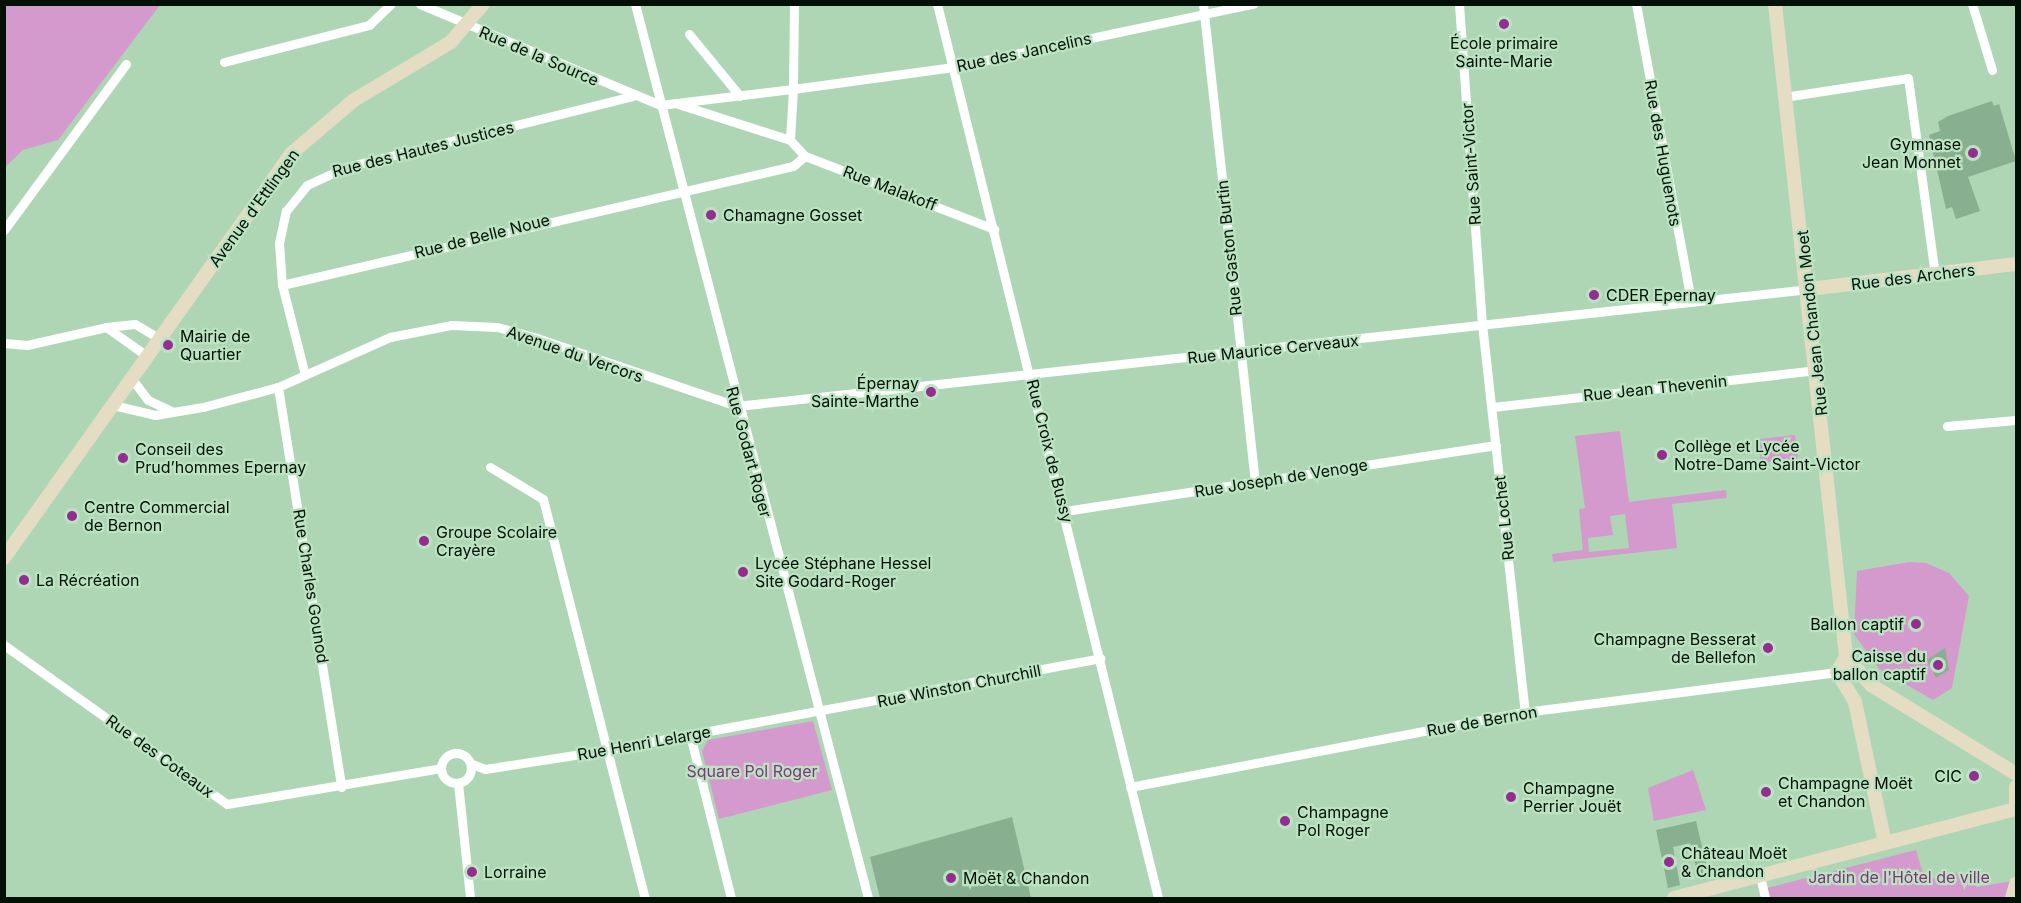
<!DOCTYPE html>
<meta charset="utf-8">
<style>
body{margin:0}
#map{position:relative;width:2021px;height:903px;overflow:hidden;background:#aed6b5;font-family:Inter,sans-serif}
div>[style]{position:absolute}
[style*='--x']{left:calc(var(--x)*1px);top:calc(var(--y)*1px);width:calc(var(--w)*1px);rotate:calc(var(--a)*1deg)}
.green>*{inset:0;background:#d499cd}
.building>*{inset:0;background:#88af90}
.street>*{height:9px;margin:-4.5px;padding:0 4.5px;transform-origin:4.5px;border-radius:4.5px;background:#fff}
.street>.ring{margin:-4.5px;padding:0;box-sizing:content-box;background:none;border:9px solid #fff;border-radius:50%}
.secondary>*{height:14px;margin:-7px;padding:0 7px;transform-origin:7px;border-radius:7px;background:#e5dcc4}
.dots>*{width:16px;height:16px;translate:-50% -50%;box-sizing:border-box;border:3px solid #bbe3c2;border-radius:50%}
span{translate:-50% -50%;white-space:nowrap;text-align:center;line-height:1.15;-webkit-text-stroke:4.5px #bbe3c2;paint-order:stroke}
.poi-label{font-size:16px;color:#031006}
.right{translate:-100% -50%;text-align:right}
.left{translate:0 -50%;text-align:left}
.street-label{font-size:16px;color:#031006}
.park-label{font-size:16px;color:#7f357a}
.frame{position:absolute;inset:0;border:6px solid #031006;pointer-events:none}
</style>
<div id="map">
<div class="green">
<i style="clip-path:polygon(5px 4px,160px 5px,58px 140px,23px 150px,5px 167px)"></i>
<i style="clip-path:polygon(evenodd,1620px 431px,1629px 502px,1726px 490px,1727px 498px,1672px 504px,1677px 548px,1553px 562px,1552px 554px,1583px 550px,1579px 509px,1585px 508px,1575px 436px,1620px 431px,1625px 514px,1629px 548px,1589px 552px,1588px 538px,1613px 535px,1610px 516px,1625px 514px)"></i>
<i style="clip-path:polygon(1795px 435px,1798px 459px,1761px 463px,1759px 439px)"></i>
<i style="clip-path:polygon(1909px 562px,1926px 563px,1949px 573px,1969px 596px,1952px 688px,1933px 700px,1879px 669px,1854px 634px,1857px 571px)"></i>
<i style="clip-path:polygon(813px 721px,832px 790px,719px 819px,702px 751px,708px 740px)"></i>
<i style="clip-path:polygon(1693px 770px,1706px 810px,1654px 821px,1648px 788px)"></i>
<i style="clip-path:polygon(1916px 850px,1925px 880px,1959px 872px,1960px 878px,1973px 875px,1976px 887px,2013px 881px,2007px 898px,1770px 898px,1767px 888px)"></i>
</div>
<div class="building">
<i style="clip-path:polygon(1992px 101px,1994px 106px,1999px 104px,2016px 161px,1968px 177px,1980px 211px,1956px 219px,1952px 207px,1946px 209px,1929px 135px,1940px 131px,1938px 122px,1948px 116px)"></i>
<i style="clip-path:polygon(1945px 648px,1949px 670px,1936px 678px,1927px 660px)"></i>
<i style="clip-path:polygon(1012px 817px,1031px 898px,880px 898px,870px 857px)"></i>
<i style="clip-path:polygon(1696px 821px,1709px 877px,1699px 879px,1690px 843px,1673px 847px,1680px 885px,1668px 888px,1656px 830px)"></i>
</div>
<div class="street">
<i style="--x:420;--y:4;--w:260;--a:22.8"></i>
<i style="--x:660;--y:105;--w:134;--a:-6.9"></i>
<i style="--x:793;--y:89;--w:51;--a:93.4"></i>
<i style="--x:635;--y:4;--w:924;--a:75.39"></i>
<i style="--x:794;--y:4;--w:85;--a:90.7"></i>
<i style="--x:793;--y:89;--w:162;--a:-7.8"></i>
<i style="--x:953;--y:67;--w:307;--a:-11.9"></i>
<i style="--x:937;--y:4;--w:921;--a:76.11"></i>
<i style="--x:1203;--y:4;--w:481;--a:83.8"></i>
<i style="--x:1459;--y:4;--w:321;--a:85.9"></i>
<i style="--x:1482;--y:324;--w:390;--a:83.7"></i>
<i style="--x:1636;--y:4;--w:302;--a:79.5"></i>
<i style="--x:1972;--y:4;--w:69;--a:73.1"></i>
<i style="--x:689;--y:34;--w:80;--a:50.6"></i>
<i style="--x:224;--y:62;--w:150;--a:-14.3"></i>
<i style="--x:369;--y:25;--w:30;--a:-44"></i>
<i style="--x:1784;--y:97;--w:125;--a:-8.7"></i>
<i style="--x:1908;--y:78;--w:198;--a:82.2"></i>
<i style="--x:678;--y:104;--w:118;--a:17.8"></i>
<i style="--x:790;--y:140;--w:22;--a:47"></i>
<i style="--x:805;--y:156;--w:203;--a:21.1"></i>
<i style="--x:4;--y:230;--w:206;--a:-53.7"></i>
<i style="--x:282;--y:285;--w:525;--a:-13.11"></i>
<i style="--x:793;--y:166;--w:16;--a:-40"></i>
<i style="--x:4;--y:343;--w:23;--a:5"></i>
<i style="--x:27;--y:345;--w:81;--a:-12.8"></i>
<i style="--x:147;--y:356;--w:50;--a:-144.7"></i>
<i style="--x:106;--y:327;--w:29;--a:-6"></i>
<i style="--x:135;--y:324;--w:29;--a:31"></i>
<i style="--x:305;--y:375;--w:93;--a:-104.3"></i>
<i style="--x:282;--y:285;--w:42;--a:-94.1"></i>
<i style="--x:279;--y:243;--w:33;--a:-78"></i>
<i style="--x:286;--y:211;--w:33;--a:-51"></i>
<i style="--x:307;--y:185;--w:43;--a:-24.8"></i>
<i style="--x:346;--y:167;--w:295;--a:-13.9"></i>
<i style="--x:132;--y:379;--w:26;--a:53"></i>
<i style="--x:148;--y:400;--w:26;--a:25"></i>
<i style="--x:278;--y:387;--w:405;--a:81"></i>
<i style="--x:113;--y:405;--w:43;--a:13.4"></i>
<i style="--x:155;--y:415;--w:49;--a:-9.5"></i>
<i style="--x:203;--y:407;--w:78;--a:-14.9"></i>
<i style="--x:278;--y:387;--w:123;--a:-24.1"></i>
<i style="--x:390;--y:337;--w:62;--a:-11.1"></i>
<i style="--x:451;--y:325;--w:46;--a:2.5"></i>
<i style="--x:497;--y:327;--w:41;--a:15.4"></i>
<i style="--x:537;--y:338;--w:211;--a:18.8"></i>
<i style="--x:737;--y:406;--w:1078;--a:-6.23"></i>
<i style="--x:1493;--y:407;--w:326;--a:-6.5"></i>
<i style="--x:1947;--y:426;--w:69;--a:-5"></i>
<i style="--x:490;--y:467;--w:62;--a:31.1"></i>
<i style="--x:543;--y:499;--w:412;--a:75.7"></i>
<i style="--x:1065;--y:511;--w:436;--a:-8.7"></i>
<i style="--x:4;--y:645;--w:274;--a:35.5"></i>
<i style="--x:227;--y:804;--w:217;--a:-9.5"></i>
<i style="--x:690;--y:735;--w:168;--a:75.9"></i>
<i class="ring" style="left:441px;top:753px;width:21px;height:21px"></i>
<i style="--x:472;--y:764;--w:14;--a:21"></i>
<i style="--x:485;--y:769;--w:123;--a:-8.9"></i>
<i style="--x:607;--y:750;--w:502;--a:-10.55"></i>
<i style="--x:458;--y:783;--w:116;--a:84"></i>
<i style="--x:1130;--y:787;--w:402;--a:-10.8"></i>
<i style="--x:1525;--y:712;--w:315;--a:-7.3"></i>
<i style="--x:1760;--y:876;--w:23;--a:77"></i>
</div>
<div class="secondary">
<i style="--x:1775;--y:4;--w:657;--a:83.79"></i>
<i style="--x:1809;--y:289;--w:209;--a:-6.9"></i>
<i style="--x:4;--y:558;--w:498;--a:-54.6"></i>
<i style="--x:293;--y:152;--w:80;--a:-40.4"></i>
<i style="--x:354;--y:100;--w:113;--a:-30.9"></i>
<i style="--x:451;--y:42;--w:50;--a:-49.9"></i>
<i style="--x:1846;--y:657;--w:38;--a:48"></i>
<i style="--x:1871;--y:685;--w:170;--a:31.5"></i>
<i style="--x:1846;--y:657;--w:17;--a:121"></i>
<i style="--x:1837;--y:672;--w:35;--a:59"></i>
<i style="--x:1855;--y:702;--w:144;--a:78"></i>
<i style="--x:2016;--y:787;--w:16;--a:90"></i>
<i style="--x:1674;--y:898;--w:353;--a:-14.6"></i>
<i style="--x:2012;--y:898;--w:15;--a:-74"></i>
</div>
<div class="dots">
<i style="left:1504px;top:24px;background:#952c8f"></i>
<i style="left:1973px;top:153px;background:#952c8f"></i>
<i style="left:711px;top:215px;background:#952c8f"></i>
<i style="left:1594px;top:295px;background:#952c8f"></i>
<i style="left:168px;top:345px;background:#952c8f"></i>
<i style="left:931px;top:392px;background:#952c8f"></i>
<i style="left:1662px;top:455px;background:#952c8f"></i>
<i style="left:123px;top:458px;background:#952c8f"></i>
<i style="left:72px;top:516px;background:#952c8f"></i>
<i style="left:424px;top:541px;background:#952c8f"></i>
<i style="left:743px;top:572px;background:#952c8f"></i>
<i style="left:24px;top:580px;background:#952c8f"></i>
<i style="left:1916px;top:624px;background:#952c8f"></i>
<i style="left:1768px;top:648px;background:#952c8f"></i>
<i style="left:1938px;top:665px;background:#952c8f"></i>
<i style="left:1974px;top:776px;background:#952c8f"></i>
<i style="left:1766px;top:792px;background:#952c8f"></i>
<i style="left:1511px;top:797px;background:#952c8f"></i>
<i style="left:1285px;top:821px;background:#952c8f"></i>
<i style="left:1669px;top:862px;background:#952c8f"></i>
<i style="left:472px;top:872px;background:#952c8f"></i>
<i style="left:951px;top:878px;background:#952c8f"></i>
</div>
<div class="poi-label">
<span style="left:1504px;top:52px">École primaire<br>Sainte-Marie</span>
<span class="right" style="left:1961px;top:153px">Gymnase<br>Jean Monnet</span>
<span class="left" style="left:723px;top:215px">Chamagne Gosset</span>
<span class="left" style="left:1606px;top:295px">CDER Epernay</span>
<span class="left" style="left:180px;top:345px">Mairie de<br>Quartier</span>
<span class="right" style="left:919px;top:392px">Épernay<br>Sainte-Marthe</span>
<span class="left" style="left:1674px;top:455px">Collège et Lycée<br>Notre-Dame Saint-Victor</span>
<span class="left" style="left:135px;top:458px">Conseil des<br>Prud’hommes Epernay</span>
<span class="left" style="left:84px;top:516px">Centre Commercial<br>de Bernon</span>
<span class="left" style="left:436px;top:541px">Groupe Scolaire<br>Crayère</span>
<span class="left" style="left:755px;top:572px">Lycée Stéphane Hessel<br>Site Godard-Roger</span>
<span class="left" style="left:36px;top:580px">La Récréation</span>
<span class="right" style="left:1904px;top:624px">Ballon captif</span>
<span class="right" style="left:1756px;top:648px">Champagne Besserat<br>de Bellefon</span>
<span class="right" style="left:1926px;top:665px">Caisse du<br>ballon captif</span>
<span class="right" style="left:1962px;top:776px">CIC</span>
<span class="left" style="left:1778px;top:792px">Champagne Moët<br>et Chandon</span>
<span class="left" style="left:1523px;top:797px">Champagne<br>Perrier Jouët</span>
<span class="left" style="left:1297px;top:821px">Champagne<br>Pol Roger</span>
<span class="left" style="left:1681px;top:862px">Château Moët<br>&amp; Chandon</span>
<span class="left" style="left:484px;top:872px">Lorraine</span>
<span class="left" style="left:963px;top:878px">Moёt &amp; Chandon</span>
</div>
<div class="street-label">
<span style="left:1024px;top:52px;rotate:-12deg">Rue des Jancelins</span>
<span style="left:539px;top:56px;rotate:23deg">Rue de la Source</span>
<span style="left:423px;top:149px;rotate:-14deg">Rue des Hautes Justices</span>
<span style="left:1663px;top:153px;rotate:80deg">Rue des Huguenots</span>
<span style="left:1471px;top:164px;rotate:-94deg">Rue Saint-Victor</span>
<span style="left:890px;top:188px;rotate:21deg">Rue Malakoff</span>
<span style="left:254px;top:208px;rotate:-54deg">Avenue d'Ettlingen</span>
<span style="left:482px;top:236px;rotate:-14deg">Rue de Belle Noue</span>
<span style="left:1229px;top:248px;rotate:-96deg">Rue Gaston Burtin</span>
<span style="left:1913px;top:277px;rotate:-7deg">Rue des Archers</span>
<span style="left:1812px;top:323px;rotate:-96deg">Rue Jean Chandon Moet</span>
<span style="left:1273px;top:349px;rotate:-6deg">Rue Maurice Cerveaux</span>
<span style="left:575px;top:354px;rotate:19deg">Avenue du Vercors</span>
<span style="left:1655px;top:388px;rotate:-6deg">Rue Jean Thevenin</span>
<span style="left:1050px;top:451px;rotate:76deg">Rue Croix de Bussy</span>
<span style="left:749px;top:452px;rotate:75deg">Rue Godart Roger</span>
<span style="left:1281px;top:478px;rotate:-9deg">Rue Joseph de Venoge</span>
<span style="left:1504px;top:518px;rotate:-96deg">Rue Lochet</span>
<span style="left:311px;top:586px;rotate:81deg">Rue Charles Gounod</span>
<span style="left:959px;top:686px;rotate:-11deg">Rue Winston Churchill</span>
<span style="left:1482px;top:721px;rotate:-10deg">Rue de Bernon</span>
<span style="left:644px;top:743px;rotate:-10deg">Rue Henri Lelarge</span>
<span style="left:160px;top:756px;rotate:36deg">Rue des Coteaux</span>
</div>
<div class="park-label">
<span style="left:752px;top:771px">Square Pol Roger</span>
<span style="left:1899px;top:877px">Jardin de l'Hôtel de ville</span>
</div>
<div class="frame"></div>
</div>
